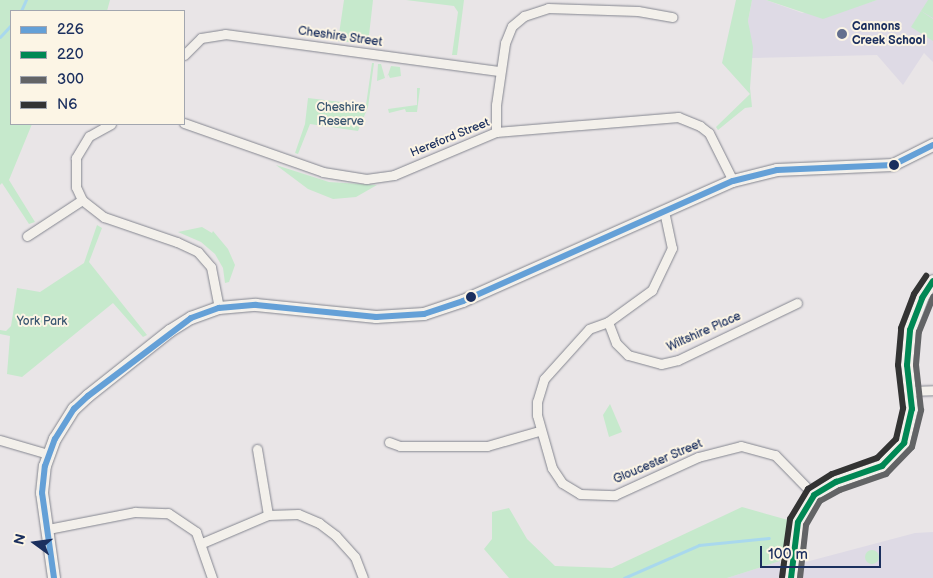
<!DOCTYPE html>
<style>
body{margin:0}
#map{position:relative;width:933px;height:578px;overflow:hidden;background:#e9e5e7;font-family:"Balsamiq Sans",sans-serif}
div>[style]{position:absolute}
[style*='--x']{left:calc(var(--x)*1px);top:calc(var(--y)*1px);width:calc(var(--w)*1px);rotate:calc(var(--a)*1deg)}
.built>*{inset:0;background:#dedae5}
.green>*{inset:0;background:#c6e9cc}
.round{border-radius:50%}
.stream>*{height:2.5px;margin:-1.25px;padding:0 1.25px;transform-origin:1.25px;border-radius:1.25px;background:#a9d8ed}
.roads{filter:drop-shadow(0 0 1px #848690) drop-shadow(0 0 1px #848690)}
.street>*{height:9px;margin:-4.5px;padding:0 4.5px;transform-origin:4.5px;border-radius:4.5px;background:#f3f0eb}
.secondary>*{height:12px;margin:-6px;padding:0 6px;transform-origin:6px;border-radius:6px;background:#f3f0eb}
.bus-1>*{height:6px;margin:-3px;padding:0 3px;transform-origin:3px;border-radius:3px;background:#64a0d7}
.bus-2>*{height:6px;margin:-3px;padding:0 3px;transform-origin:3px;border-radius:3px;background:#008854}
.bus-3>*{height:6px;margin:-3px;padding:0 3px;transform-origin:3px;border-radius:3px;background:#636466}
.bus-4>*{height:6px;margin:-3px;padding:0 3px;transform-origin:3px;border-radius:3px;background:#333}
.dots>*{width:14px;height:14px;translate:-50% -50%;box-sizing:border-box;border:2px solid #fcf5e5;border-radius:50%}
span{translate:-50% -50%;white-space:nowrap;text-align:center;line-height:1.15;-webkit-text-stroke:4px #fcf5e5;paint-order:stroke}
.poi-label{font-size:12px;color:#1b2f5e;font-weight:700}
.left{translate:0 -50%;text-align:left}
.street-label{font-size:12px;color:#1b2f5e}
.park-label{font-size:12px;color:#385570}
.legend{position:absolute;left:10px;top:10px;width:175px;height:115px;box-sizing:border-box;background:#fcf5e5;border:1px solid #a2a6af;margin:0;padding:6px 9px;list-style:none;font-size:15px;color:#1b2f5e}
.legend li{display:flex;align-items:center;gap:10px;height:25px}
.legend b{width:25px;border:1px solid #a2a6af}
.north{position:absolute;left:10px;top:518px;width:50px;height:50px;-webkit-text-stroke:4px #fcf5e5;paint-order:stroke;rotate:284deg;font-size:14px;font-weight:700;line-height:20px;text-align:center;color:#1b2f5e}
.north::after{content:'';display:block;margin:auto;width:18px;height:22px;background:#1b2f5e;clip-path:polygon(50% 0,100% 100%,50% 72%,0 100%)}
.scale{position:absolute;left:760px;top:546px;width:121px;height:22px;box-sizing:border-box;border:2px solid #1b2f5e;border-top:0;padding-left:6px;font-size:15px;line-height:18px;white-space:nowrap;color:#1b2f5e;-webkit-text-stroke:4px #fcf5e5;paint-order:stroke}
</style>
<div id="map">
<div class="built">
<i style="clip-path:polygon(752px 0,766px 0,802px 13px,851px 8px,877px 0,933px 0,933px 62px,924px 53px,903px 85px,877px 55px,752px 58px,748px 21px)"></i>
<i style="clip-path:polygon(933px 532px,933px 578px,801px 578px,802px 563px,915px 533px)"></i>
<i style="clip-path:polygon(780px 561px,780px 578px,727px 578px)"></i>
</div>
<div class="green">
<i style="clip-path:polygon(0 0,110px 0,107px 11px,11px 11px,11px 124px,32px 124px,9px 180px,35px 222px,29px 224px,2px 183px,0 185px)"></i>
<i style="clip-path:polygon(344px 0,373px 0,368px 44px,338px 41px)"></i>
<i style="clip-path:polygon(406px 0,464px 0,457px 55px,452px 55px,458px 12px,454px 6px)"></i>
<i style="clip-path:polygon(736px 0,752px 0,748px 21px,753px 47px,750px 88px,752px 107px,745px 108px,718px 130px,716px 127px,750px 94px,722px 63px)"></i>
<i style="clip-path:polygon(766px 0,877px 0,823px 19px)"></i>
<i style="clip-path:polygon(928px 0,933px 0,933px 18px,921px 11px)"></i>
<i style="clip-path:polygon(921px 11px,933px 19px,933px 41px,911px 27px)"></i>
<i style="clip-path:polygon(372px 63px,374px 63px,368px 107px,358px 131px,310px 124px,298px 154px,295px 153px,305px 124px,308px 98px,366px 105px)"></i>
<i style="clip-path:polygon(378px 64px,381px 64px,385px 78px,377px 81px)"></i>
<i style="clip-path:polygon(391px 66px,400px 67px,401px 76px,390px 78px,388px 74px,387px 78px)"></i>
<i style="clip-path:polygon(417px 88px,420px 88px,417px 112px,406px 112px,405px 109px,389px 113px,388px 109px,417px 105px)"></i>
<i style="clip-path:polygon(276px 165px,329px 182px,377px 185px,356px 197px,333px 199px,308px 189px)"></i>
<i style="clip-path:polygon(97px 225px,102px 228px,89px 262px,147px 335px,143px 337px,113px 303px,22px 377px,7px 374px,10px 336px,0 334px,0 330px,6px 331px,11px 326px,17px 288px,40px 292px,84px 263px)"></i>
<i style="clip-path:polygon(202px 227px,212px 233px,213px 231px,228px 249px,235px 265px,229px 282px,225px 283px,223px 268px,215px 254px,201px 242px,178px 232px)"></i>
<i style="clip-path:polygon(610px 404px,622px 432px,609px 437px,603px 415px)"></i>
<i style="clip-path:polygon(742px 507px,788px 520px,787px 545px,780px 561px,727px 578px,509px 578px,484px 549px,492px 539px,492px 512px,509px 508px,527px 539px,555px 566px,612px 568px)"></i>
<i class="round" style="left:865px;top:550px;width:14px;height:14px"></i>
</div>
<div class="stream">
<i style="--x:21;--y:11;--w:12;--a:-66"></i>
<i style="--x:0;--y:37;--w:16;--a:-47"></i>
<i style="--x:624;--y:578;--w:82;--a:-23.7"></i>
<i style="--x:699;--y:545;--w:70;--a:-5.7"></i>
</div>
<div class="roads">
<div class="street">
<i style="--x:184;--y:55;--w:24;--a:-45"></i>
<i style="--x:201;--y:38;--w:24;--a:-9"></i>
<i style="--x:225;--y:34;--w:276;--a:7.7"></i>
<i style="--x:184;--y:123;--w:147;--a:19.4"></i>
<i style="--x:323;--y:172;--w:44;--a:9.2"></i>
<i style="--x:366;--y:179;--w:28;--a:-8"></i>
<i style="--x:394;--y:175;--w:111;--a:-22.9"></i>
<i style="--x:496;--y:132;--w:183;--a:-4.7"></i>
<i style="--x:678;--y:117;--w:24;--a:22"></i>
<i style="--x:700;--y:126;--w:11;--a:38"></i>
<i style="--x:709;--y:133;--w:54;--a:63.4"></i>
<i style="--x:111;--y:124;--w:25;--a:151"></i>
<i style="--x:89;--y:136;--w:26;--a:121"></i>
<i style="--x:76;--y:158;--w:29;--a:90"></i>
<i style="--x:76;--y:187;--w:14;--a:65"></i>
<i style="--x:82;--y:200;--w:28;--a:38"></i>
<i style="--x:104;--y:217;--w:77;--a:18.9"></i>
<i style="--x:177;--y:242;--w:23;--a:25"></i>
<i style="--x:198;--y:252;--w:20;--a:49"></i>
<i style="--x:211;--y:267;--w:42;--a:79"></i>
<i style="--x:496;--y:132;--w:27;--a:-90"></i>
<i style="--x:496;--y:105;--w:63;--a:-81.7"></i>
<i style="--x:505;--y:43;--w:18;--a:-68"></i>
<i style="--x:512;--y:26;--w:16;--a:-40"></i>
<i style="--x:524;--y:16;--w:25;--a:-18"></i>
<i style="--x:548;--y:8;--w:90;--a:1.9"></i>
<i style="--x:638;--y:11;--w:35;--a:10"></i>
<i style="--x:664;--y:211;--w:38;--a:78"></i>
<i style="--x:672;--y:248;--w:47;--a:115.5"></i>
<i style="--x:652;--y:290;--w:54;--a:144"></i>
<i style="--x:608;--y:322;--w:20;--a:160"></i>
<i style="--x:589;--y:329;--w:67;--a:132"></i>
<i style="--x:544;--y:379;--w:24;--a:107"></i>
<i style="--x:537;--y:402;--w:13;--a:90"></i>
<i style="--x:537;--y:415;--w:55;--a:74.2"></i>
<i style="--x:552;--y:468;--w:18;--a:56"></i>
<i style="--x:562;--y:483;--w:21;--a:31"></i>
<i style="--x:580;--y:494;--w:35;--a:2"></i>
<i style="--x:615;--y:495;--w:91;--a:-24.6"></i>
<i style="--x:698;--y:457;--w:44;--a:-14.3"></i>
<i style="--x:741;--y:446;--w:35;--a:15"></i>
<i style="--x:775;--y:455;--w:56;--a:45.7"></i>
<i style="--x:27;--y:236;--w:66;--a:-33.2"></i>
<i style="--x:608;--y:322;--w:22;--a:69"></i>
<i style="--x:616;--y:343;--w:17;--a:45"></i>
<i style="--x:628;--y:355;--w:34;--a:15"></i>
<i style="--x:661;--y:364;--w:17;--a:-13"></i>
<i style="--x:678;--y:360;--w:132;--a:-25.6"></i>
<i style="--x:910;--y:391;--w:23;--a:-2"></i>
<i style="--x:0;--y:440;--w:50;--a:16.3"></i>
<i style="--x:389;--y:442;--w:12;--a:20"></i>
<i style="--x:400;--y:446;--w:87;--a:0"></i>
<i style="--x:487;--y:446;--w:54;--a:-16.1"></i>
<i style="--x:257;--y:449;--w:67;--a:80.5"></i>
<i style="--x:48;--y:529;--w:89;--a:-11.1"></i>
<i style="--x:135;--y:512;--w:33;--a:2"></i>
<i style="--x:168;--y:513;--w:34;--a:34"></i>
<i style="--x:196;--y:532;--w:49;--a:70.8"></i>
<i style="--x:202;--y:543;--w:72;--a:-23"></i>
<i style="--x:268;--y:515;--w:30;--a:-2"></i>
<i style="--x:298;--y:514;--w:23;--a:23"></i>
<i style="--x:319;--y:523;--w:21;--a:37"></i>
<i style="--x:336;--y:536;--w:28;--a:48"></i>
<i style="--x:355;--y:557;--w:22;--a:69"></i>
</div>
<div class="secondary">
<i style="--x:54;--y:578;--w:86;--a:-98"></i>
<i style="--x:42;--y:493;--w:27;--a:-84"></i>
<i style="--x:45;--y:466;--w:29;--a:-70"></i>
<i style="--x:55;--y:439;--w:36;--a:-58"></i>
<i style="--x:74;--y:409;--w:19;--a:-43"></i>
<i style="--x:88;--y:396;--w:105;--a:-38.4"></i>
<i style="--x:170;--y:331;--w:25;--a:-32"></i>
<i style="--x:191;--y:318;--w:30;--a:-20"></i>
<i style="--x:219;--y:308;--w:37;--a:-5"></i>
<i style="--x:256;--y:305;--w:121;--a:5.7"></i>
<i style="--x:376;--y:317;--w:48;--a:-3.6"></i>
<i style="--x:424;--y:314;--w:41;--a:-18.4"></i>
<i style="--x:463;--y:301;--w:295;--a:-24"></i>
<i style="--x:733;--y:181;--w:45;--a:-14"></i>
<i style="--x:777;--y:170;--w:116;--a:-2.5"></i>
<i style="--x:893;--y:165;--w:45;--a:-26.6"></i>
<i style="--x:791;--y:578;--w:56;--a:-82.9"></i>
<i style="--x:798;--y:522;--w:31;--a:-59"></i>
<i style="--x:814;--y:495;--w:26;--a:-31"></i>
<i style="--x:836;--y:482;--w:49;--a:-19.2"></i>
<i style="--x:882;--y:466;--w:32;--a:-46"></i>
<i style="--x:904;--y:443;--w:35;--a:-77"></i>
<i style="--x:912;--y:409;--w:44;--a:-96.5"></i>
<i style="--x:907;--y:365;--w:35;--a:-85"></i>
<i style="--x:910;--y:330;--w:34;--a:-69"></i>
<i style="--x:922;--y:298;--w:20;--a:-57"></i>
</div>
</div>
<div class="bus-1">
<i style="--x:54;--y:578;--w:86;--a:-98"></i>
<i style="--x:42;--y:493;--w:27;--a:-84"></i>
<i style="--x:45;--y:466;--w:29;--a:-70"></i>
<i style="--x:55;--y:439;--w:36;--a:-58"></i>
<i style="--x:74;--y:409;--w:19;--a:-43"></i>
<i style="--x:88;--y:396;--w:129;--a:-37.1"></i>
<i style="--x:191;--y:318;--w:30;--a:-20"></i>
<i style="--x:219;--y:308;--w:37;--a:-5"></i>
<i style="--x:256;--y:305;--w:121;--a:5.7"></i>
<i style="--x:376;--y:317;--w:48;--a:-3.6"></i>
<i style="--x:424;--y:314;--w:41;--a:-18.4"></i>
<i style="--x:463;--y:301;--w:295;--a:-24"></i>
<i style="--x:733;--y:181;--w:45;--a:-14"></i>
<i style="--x:777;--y:170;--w:116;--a:-2.5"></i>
<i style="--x:893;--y:165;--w:45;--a:-26.6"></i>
</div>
<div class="bus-2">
<i style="--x:791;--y:578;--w:56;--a:-82.9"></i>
<i style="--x:798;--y:522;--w:31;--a:-59"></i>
<i style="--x:814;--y:495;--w:26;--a:-31"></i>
<i style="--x:836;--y:482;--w:49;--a:-19.2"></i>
<i style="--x:882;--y:466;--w:32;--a:-46"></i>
<i style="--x:904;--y:443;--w:35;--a:-77"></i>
<i style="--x:912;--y:409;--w:44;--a:-96.5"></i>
<i style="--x:907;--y:365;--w:35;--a:-85"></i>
<i style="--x:910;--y:330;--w:34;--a:-69"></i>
<i style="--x:922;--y:298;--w:20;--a:-57"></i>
</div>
<div class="bus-3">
<i style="--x:800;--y:578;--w:53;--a:-83.5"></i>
<i style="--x:806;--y:525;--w:28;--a:-60"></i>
<i style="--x:820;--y:501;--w:23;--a:-29"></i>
<i style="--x:840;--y:490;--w:49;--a:-19.2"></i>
<i style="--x:886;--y:474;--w:37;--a:-46"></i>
<i style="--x:912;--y:447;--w:38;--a:-76"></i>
<i style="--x:921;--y:410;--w:45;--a:-96.3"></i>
<i style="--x:916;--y:365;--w:33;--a:-85"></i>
<i style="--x:919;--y:332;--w:38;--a:-68"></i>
</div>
<div class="bus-4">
<i style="--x:782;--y:577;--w:59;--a:-82.1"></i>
<i style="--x:790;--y:519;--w:35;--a:-59"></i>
<i style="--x:808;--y:489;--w:28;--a:-32"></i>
<i style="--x:832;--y:474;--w:48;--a:-19.6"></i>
<i style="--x:877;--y:458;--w:27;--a:-45"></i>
<i style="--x:896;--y:439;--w:32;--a:-77"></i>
<i style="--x:903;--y:408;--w:43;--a:-96.6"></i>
<i style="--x:898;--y:365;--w:37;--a:-85"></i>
<i style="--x:901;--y:328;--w:36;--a:-69"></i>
<i style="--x:914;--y:294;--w:22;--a:-56"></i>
</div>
<div class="dots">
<i style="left:842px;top:34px;background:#636f8e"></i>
<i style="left:894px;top:165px;background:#1b2f5e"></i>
<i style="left:471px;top:297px;background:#1b2f5e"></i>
</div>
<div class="poi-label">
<span class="left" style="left:852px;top:34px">Cannons<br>Creek School</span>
</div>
<div class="street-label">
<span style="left:340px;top:37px;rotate:8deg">Cheshire Street</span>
<span style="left:450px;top:138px;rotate:-22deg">Hereford Street</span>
<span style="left:704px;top:332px;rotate:-24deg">Wiltshire Place</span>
<span style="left:658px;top:462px;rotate:-23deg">Gloucester Street</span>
</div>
<div class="park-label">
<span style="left:341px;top:115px">Cheshire<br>Reserve</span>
<span style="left:42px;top:322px">York Park</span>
</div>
<ul class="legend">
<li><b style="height:6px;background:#64a0d7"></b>226</li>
<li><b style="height:6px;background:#008854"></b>220</li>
<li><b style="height:6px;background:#636466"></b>300</li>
<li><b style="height:6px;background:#333"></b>N6</li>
</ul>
<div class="north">N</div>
<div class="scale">100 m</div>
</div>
